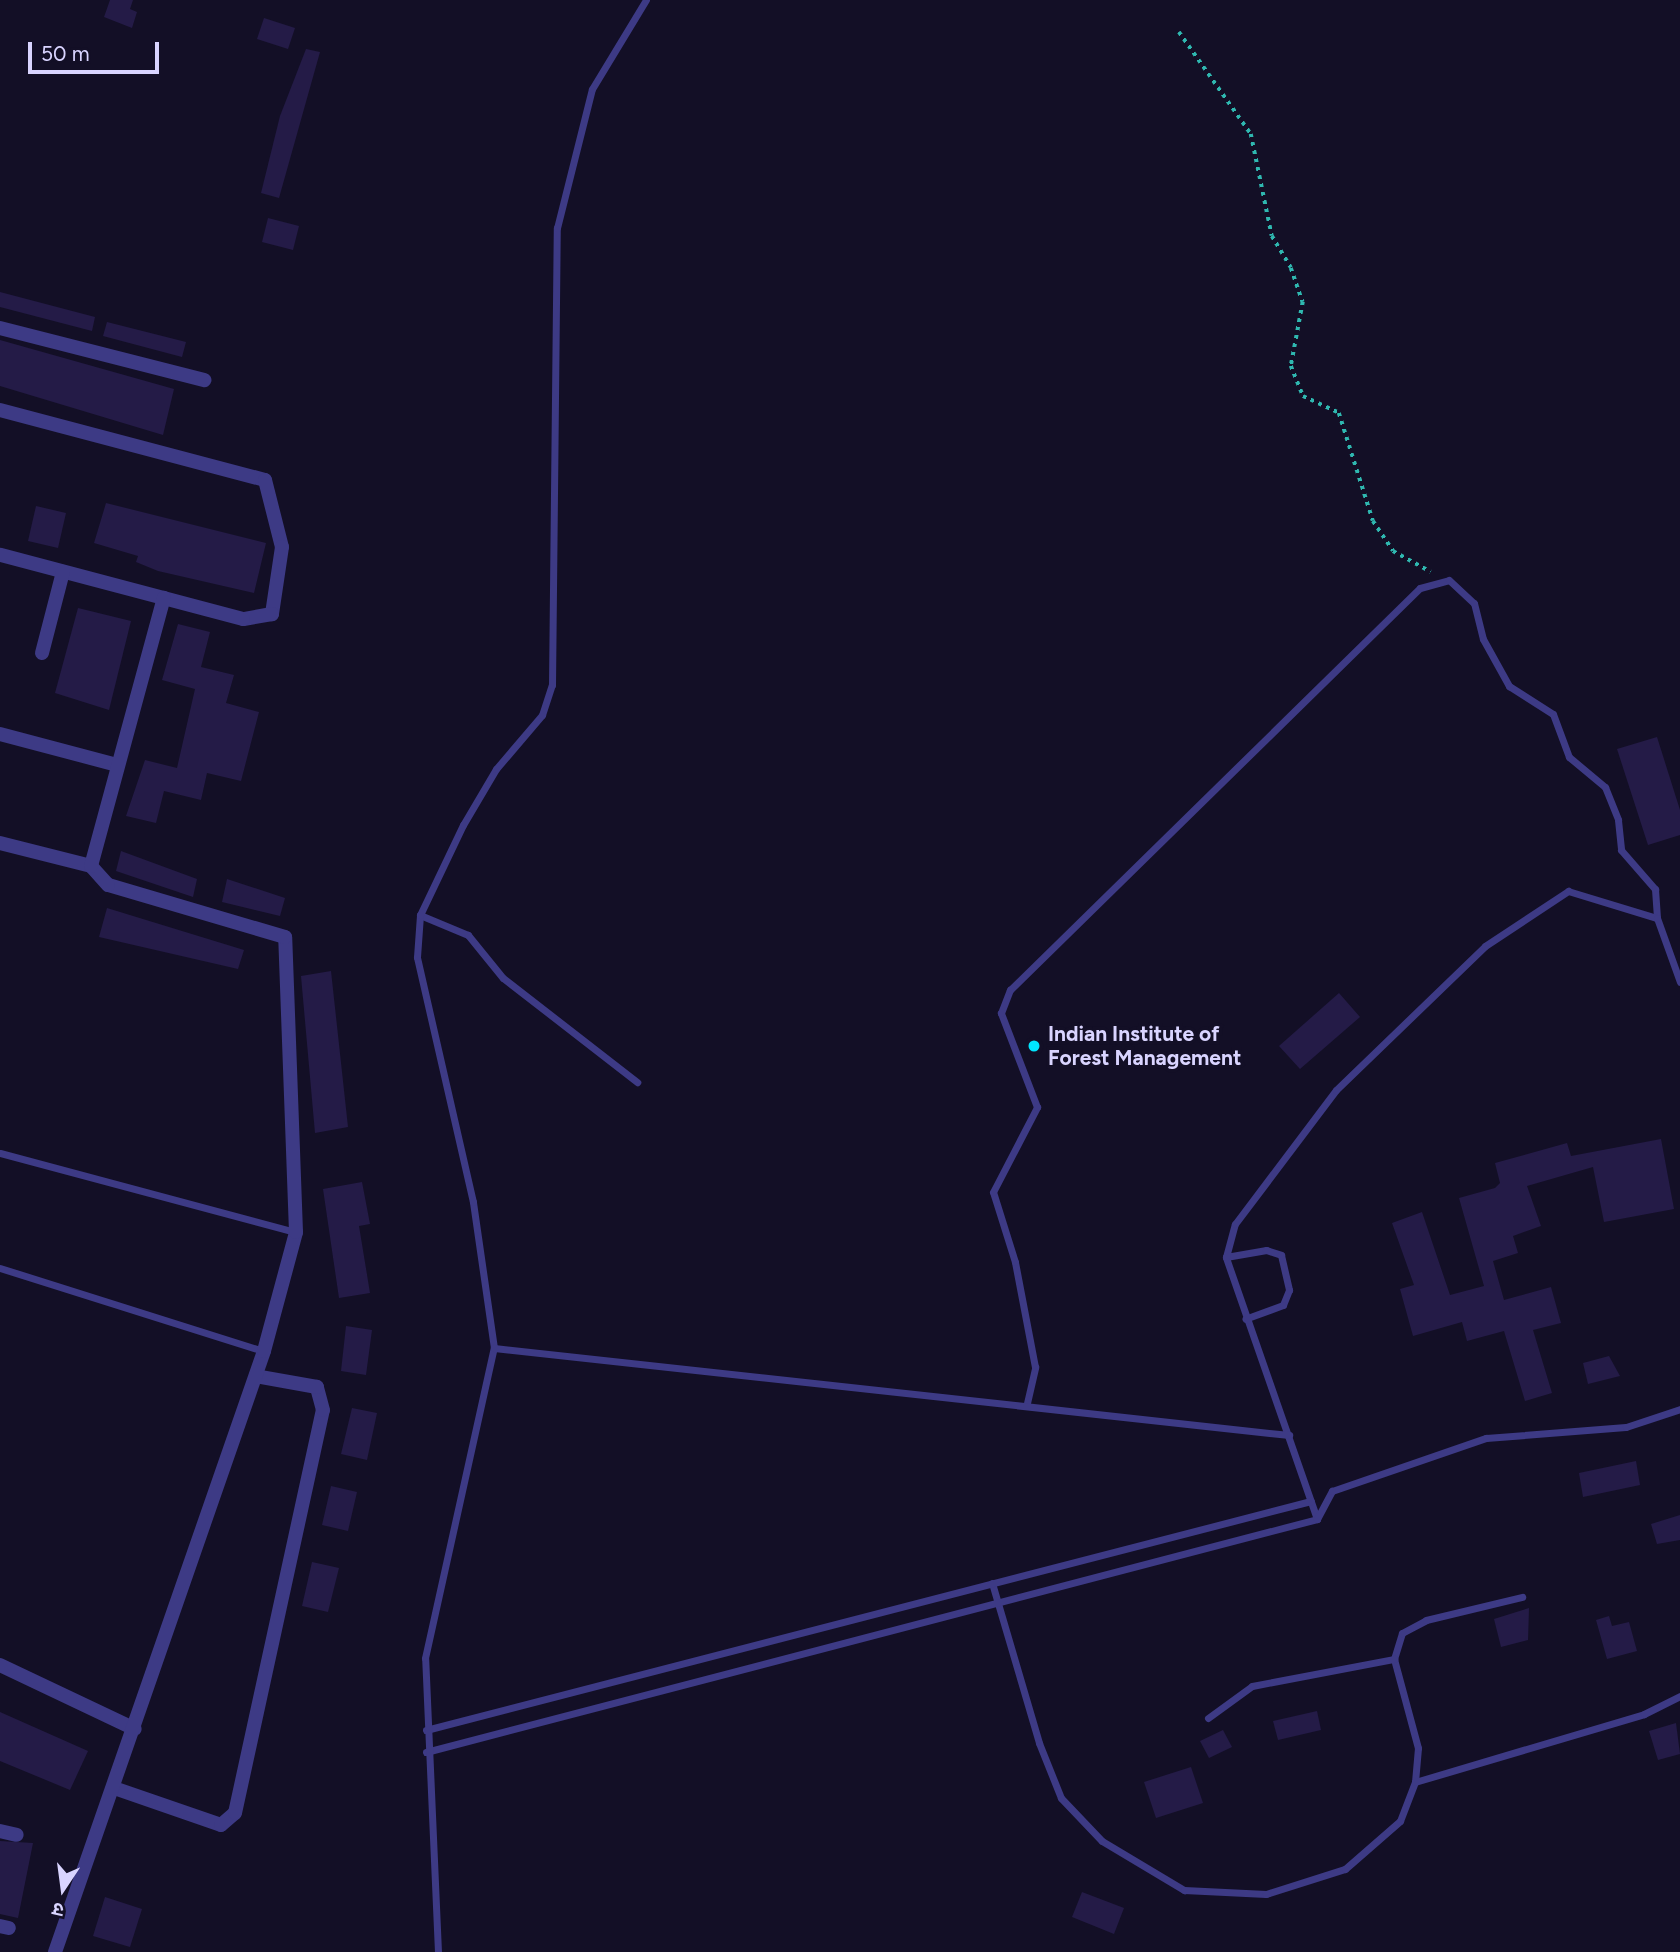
<!DOCTYPE html>
<meta charset="utf-8">
<style>
body{margin:0}
#map{position:relative;width:1680px;height:1952px;overflow:hidden;background:#130f26;font-family:Figtree,"Noto Sans Devanagari",sans-serif}
div>[style]{position:absolute}
[style*='--x']{left:calc(var(--x)*1px);top:calc(var(--y)*1px);width:calc(var(--w)*1px);rotate:calc(var(--a)*1deg)}
.building>*{inset:0;background:#241b47}
.path>*{height:3.5px;margin-top:-1.75px;transform-origin:0;background:repeating-linear-gradient(90deg,#2fb8b0 0 3.5px,transparent 0 8.5px)}
.lane>*{height:7px;margin:-3.5px;padding:0 3.5px;transform-origin:3.5px;border-radius:3.5px;background:#3d3a85}
.street>*{height:14px;margin:-7px;padding:0 7px;transform-origin:7px;border-radius:7px;background:#3d3a85}
.dots>*{width:19px;height:19px;translate:-50% -50%;box-sizing:border-box;border:4px solid #130f26;border-radius:50%}
span{translate:-50% -50%;white-space:nowrap;text-align:center;line-height:1.15;-webkit-text-stroke:7px #130f26;paint-order:stroke}
.poi-label{font-size:21px;color:#d9d4ff;font-weight:700}
.left{translate:0 -50%;text-align:left}
.north{position:absolute;left:28px;top:1854px;width:70px;height:70px;-webkit-text-stroke:5px #130f26;paint-order:stroke;rotate:193deg;font-size:19px;font-weight:700;line-height:28px;text-align:center;color:#d9d4ff}
.north::after{content:'';display:block;margin:auto;width:24px;height:32px;background:#d9d4ff;clip-path:polygon(50% 0,100% 100%,50% 72%,0 100%)}
.scale{position:absolute;left:28px;top:42px;width:131px;height:32px;box-sizing:border-box;border:4px solid #d9d4ff;border-top:0;padding-left:9px;font-size:21px;line-height:24px;white-space:nowrap;color:#d9d4ff;-webkit-text-stroke:5px #130f26;paint-order:stroke}
</style>
<div id="map">
<div class="building">
<i style="clip-path:polygon(110px 0,133px 0,130px 9px,137px 12px,132px 28px,104px 17px)"></i>
<i style="clip-path:polygon(264px 18px,295px 28px,288px 49px,257px 39px)"></i>
<i style="clip-path:polygon(306px 49px,320px 52px,279px 198px,261px 193px,280px 116px)"></i>
<i style="clip-path:polygon(268px 218px,299px 226px,293px 250px,262px 242px)"></i>
<i style="clip-path:polygon(0 292px,95px 317px,92px 331px,0 307px)"></i>
<i style="clip-path:polygon(107px 322px,186px 342px,182px 357px,103px 336px)"></i>
<i style="clip-path:polygon(0 340px,174px 389px,163px 435px,0 386px)"></i>
<i style="clip-path:polygon(106px 503px,266px 543px,254px 593px,158px 571px,136px 562px,138px 556px,94px 543px)"></i>
<i style="clip-path:polygon(36px 506px,66px 513px,58px 548px,28px 541px)"></i>
<i style="clip-path:polygon(78px 608px,131px 621px,109px 710px,55px 693px)"></i>
<i style="clip-path:polygon(178px 624px,210px 632px,201px 667px,234px 675px,226px 703px,259px 712px,241px 781px,207px 773px,201px 800px,164px 791px,156px 823px,126px 816px,145px 760px,177px 768px,195px 689px,162px 680px)"></i>
<i style="clip-path:polygon(1657px 737px,1680px 810px,1680px 835px,1648px 845px,1617px 749px)"></i>
<i style="clip-path:polygon(121px 851px,197px 879px,193px 897px,116px 871px)"></i>
<i style="clip-path:polygon(227px 879px,285px 898px,280px 916px,222px 902px)"></i>
<i style="clip-path:polygon(107px 908px,244px 950px,238px 969px,99px 937px)"></i>
<i style="clip-path:polygon(331px 971px,348px 1127px,315px 1133px,301px 976px)"></i>
<i style="clip-path:polygon(1339px 993px,1360px 1017px,1300px 1069px,1279px 1046px)"></i>
<i style="clip-path:polygon(1661px 1139px,1674px 1209px,1604px 1222px,1593px 1167px,1527px 1186px,1541px 1226px,1513px 1236px,1518px 1253px,1493px 1261px,1504px 1300px,1551px 1287px,1561px 1323px,1533px 1330px,1552px 1393px,1525px 1401px,1504px 1331px,1467px 1341px,1462px 1322px,1413px 1336px,1400px 1289px,1414px 1285px,1392px 1223px,1422px 1212px,1450px 1295px,1484px 1286px,1459px 1198px,1495px 1188px,1500px 1183px,1495px 1163px,1567px 1143px,1571px 1156px)"></i>
<i style="clip-path:polygon(362px 1182px,370px 1224px,359px 1226px,370px 1293px,339px 1298px,323px 1189px)"></i>
<i style="clip-path:polygon(346px 1326px,372px 1330px,366px 1375px,341px 1371px)"></i>
<i style="clip-path:polygon(1609px 1356px,1620px 1376px,1588px 1384px,1583px 1363px)"></i>
<i style="clip-path:polygon(352px 1408px,377px 1413px,367px 1460px,341px 1454px)"></i>
<i style="clip-path:polygon(1636px 1461px,1640px 1485px,1583px 1497px,1579px 1473px)"></i>
<i style="clip-path:polygon(331px 1486px,357px 1492px,348px 1531px,322px 1525px)"></i>
<i style="clip-path:polygon(1680px 1515px,1680px 1540px,1657px 1544px,1651px 1524px)"></i>
<i style="clip-path:polygon(312px 1562px,339px 1568px,328px 1612px,302px 1606px)"></i>
<i style="clip-path:polygon(1529px 1608px,1528px 1640px,1501px 1647px,1494px 1619px)"></i>
<i style="clip-path:polygon(1609px 1616px,1612px 1626px,1629px 1622px,1637px 1651px,1607px 1659px,1596px 1620px)"></i>
<i style="clip-path:polygon(1317px 1711px,1321px 1730px,1278px 1740px,1273px 1721px)"></i>
<i style="clip-path:polygon(0 1712px,88px 1751px,70px 1790px,0 1761px)"></i>
<i style="clip-path:polygon(1676px 1723px,1680px 1754px,1658px 1760px,1649px 1731px)"></i>
<i style="clip-path:polygon(1223px 1730px,1232px 1747px,1209px 1758px,1200px 1741px)"></i>
<i style="clip-path:polygon(1191px 1767px,1203px 1803px,1156px 1818px,1144px 1782px)"></i>
<i style="clip-path:polygon(0 1841px,33px 1843px,18px 1918px,0 1914px)"></i>
<i style="clip-path:polygon(1082px 1892px,1124px 1908px,1114px 1934px,1072px 1917px)"></i>
<i style="clip-path:polygon(105px 1897px,142px 1909px,130px 1947px,93px 1936px)"></i>
</div>
<div class="path">
<i style="--x:1179;--y:32;--w:125;--a:54.8"></i>
<i style="--x:1251;--y:134;--w:104;--a:78.4"></i>
<i style="--x:1272;--y:236;--w:37;--a:59"></i>
<i style="--x:1291;--y:268;--w:36;--a:71"></i>
<i style="--x:1303;--y:302;--w:65;--a:100.6"></i>
<i style="--x:1291;--y:366;--w:32;--a:68"></i>
<i style="--x:1303;--y:396;--w:40;--a:25"></i>
<i style="--x:1339;--y:413;--w:113;--a:72.5"></i>
<i style="--x:1373;--y:521;--w:36;--a:56"></i>
<i style="--x:1393;--y:551;--w:43;--a:28.9"></i>
</div>
<div class="lane">
<i style="--x:420;--y:915;--w:52;--a:22.6"></i>
<i style="--x:468;--y:935;--w:55;--a:50.9"></i>
<i style="--x:503;--y:978;--w:170;--a:37.8"></i>
<i style="--x:0;--y:1153;--w:305;--a:15"></i>
<i style="--x:1226;--y:1257;--w:41;--a:-9.9"></i>
<i style="--x:1266;--y:1250;--w:16;--a:18"></i>
<i style="--x:1281;--y:1255;--w:36;--a:77"></i>
<i style="--x:1289;--y:1290;--w:16;--a:112"></i>
<i style="--x:1283;--y:1305;--w:40;--a:159.8"></i>
<i style="--x:0;--y:1268;--w:277;--a:17.5"></i>
<i style="--x:494;--y:1348;--w:148;--a:-98.2"></i>
<i style="--x:473;--y:1202;--w:251;--a:-102.9"></i>
<i style="--x:417;--y:957;--w:42;--a:-85.9"></i>
<i style="--x:420;--y:915;--w:100;--a:-64.5"></i>
<i style="--x:463;--y:825;--w:65;--a:-59.5"></i>
<i style="--x:496;--y:769;--w:71;--a:-49.6"></i>
<i style="--x:542;--y:715;--w:32;--a:-72"></i>
<i style="--x:552;--y:685;--w:457;--a:-89.4"></i>
<i style="--x:557;--y:228;--w:143;--a:-75.9"></i>
<i style="--x:592;--y:89;--w:104;--a:-58.8"></i>
<i style="--x:1027;--y:1403;--w:37;--a:-77"></i>
<i style="--x:1035;--y:1367;--w:107;--a:-100.8"></i>
<i style="--x:1015;--y:1262;--w:73;--a:-107.4"></i>
<i style="--x:993;--y:1192;--w:96;--a:-62.6"></i>
<i style="--x:1037;--y:1107;--w:101;--a:-111"></i>
<i style="--x:1001;--y:1013;--w:25;--a:-69"></i>
<i style="--x:1010;--y:990;--w:574;--a:-44.44"></i>
<i style="--x:1420;--y:588;--w:30;--a:-15"></i>
<i style="--x:1449;--y:580;--w:34;--a:43"></i>
<i style="--x:1474;--y:603;--w:37;--a:76"></i>
<i style="--x:1483;--y:639;--w:54;--a:61"></i>
<i style="--x:1509;--y:686;--w:52;--a:32.5"></i>
<i style="--x:1553;--y:714;--w:46;--a:69.6"></i>
<i style="--x:1569;--y:757;--w:47;--a:39.8"></i>
<i style="--x:1605;--y:787;--w:35;--a:68"></i>
<i style="--x:1618;--y:820;--w:30;--a:84"></i>
<i style="--x:1621;--y:850;--w:52;--a:48.9"></i>
<i style="--x:1655;--y:889;--w:29;--a:86"></i>
<i style="--x:1317;--y:1519;--w:277;--a:-109.2"></i>
<i style="--x:1226;--y:1257;--w:34;--a:-75"></i>
<i style="--x:1235;--y:1224;--w:168;--a:-53"></i>
<i style="--x:1336;--y:1090;--w:207;--a:-44"></i>
<i style="--x:1485;--y:946;--w:100;--a:-33.5"></i>
<i style="--x:1568;--y:891;--w:93;--a:16.9"></i>
<i style="--x:1657;--y:918;--w:68;--a:70.2"></i>
<i style="--x:992;--y:1583;--w:167;--a:73.6"></i>
<i style="--x:1039;--y:1743;--w:59;--a:68.2"></i>
<i style="--x:1061;--y:1798;--w:59;--a:46.4"></i>
<i style="--x:1102;--y:1841;--w:96;--a:30.9"></i>
<i style="--x:1184;--y:1890;--w:82;--a:2.8"></i>
<i style="--x:1266;--y:1894;--w:83;--a:-17.6"></i>
<i style="--x:1345;--y:1869;--w:73;--a:-41.1"></i>
<i style="--x:1400;--y:1821;--w:42;--a:-69"></i>
<i style="--x:1415;--y:1782;--w:34;--a:-85"></i>
<i style="--x:1418;--y:1748;--w:92;--a:-105.1"></i>
<i style="--x:1394;--y:1659;--w:27;--a:-73"></i>
<i style="--x:1402;--y:1633;--w:27;--a:-28"></i>
<i style="--x:1426;--y:1620;--w:99;--a:-13.5"></i>
<i style="--x:1208;--y:1718;--w:54;--a:-36"></i>
<i style="--x:1252;--y:1686;--w:145;--a:-10.8"></i>
<i style="--x:426;--y:1730;--w:914;--a:-14.51"></i>
<i style="--x:426;--y:1752;--w:921;--a:-14.65"></i>
<i style="--x:1317;--y:1519;--w:32;--a:-62"></i>
<i style="--x:1332;--y:1491;--w:163;--a:-19"></i>
<i style="--x:1486;--y:1438;--w:140;--a:-4.5"></i>
<i style="--x:1626;--y:1427;--w:57;--a:-18.4"></i>
<i style="--x:1415;--y:1782;--w:239;--a:-16.5"></i>
<i style="--x:1644;--y:1714;--w:40;--a:-26.6"></i>
<i style="--x:438;--y:1952;--w:294;--a:-92.5"></i>
<i style="--x:425;--y:1658;--w:318;--a:-77.5"></i>
<i style="--x:494;--y:1348;--w:800;--a:6.25"></i>
</div>
<div class="street">
<i style="--x:0;--y:328;--w:211;--a:14.3"></i>
<i style="--x:0;--y:410;--w:274;--a:14.8"></i>
<i style="--x:265;--y:480;--w:69;--a:75.8"></i>
<i style="--x:282;--y:547;--w:68;--a:98.5"></i>
<i style="--x:272;--y:614;--w:29;--a:170"></i>
<i style="--x:243;--y:619;--w:251;--a:-165.2"></i>
<i style="--x:42;--y:653;--w:84;--a:-75.5"></i>
<i style="--x:0;--y:734;--w:121;--a:14.8"></i>
<i style="--x:0;--y:843;--w:94;--a:14.2"></i>
<i style="--x:0;--y:1665;--w:149;--a:25.4"></i>
<i style="--x:114;--y:1788;--w:113;--a:19.1"></i>
<i style="--x:221;--y:1825;--w:18;--a:-41"></i>
<i style="--x:235;--y:1813;--w:412;--a:-77.7"></i>
<i style="--x:323;--y:1410;--w:24;--a:-105"></i>
<i style="--x:317;--y:1387;--w:62;--a:-169.8"></i>
<i style="--x:0;--y:1831;--w:17;--a:13"></i>
<i style="--x:0;--y:1926;--w:9;--a:13"></i>
<i style="--x:55;--y:1952;--w:636;--a:-70.82"></i>
<i style="--x:264;--y:1351;--w:123;--a:-74.9"></i>
<i style="--x:296;--y:1232;--w:295;--a:-92.1"></i>
<i style="--x:285;--y:937;--w:184;--a:-163.6"></i>
<i style="--x:108;--y:885;--w:25;--a:-132"></i>
<i style="--x:91;--y:866;--w:278;--a:-74.8"></i>
</div>
<div class="dots">
<i style="left:1034px;top:1046px;background:#00e5ff"></i>
</div>
<div class="poi-label">
<span class="left" style="left:1048px;top:1046px">Indian Institute of<br>Forest Management</span>
</div>
<div class="north">उ</div>
<div class="scale">50 m</div>
</div>
